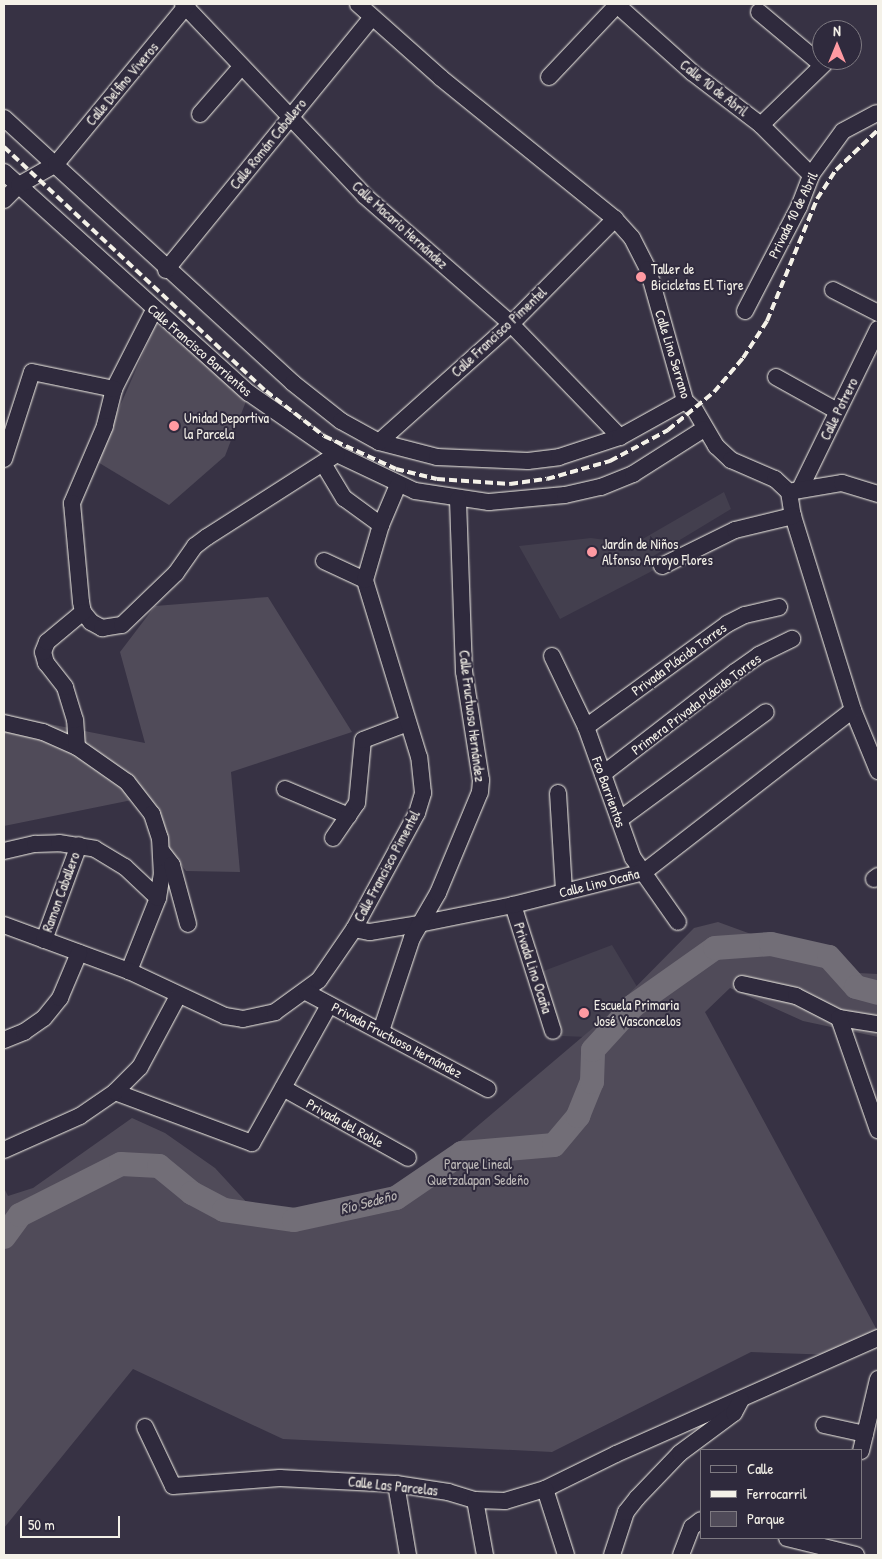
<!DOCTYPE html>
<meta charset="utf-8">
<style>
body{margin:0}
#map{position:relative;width:882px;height:1559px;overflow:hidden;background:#373244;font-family:"Patrick Hand",sans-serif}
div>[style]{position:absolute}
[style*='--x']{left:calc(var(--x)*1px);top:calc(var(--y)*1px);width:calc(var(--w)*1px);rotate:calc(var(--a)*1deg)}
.built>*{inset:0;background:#433f4e}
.green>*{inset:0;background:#504b59}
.river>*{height:24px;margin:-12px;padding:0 12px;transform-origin:12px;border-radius:12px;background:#726e77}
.roads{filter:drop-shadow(0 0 1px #f4f1e8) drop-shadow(0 0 1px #f4f1e8)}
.minor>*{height:16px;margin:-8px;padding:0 8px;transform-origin:8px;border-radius:8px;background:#2f2a3d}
.rail>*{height:4px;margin-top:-2px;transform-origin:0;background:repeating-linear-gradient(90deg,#f4f1e8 0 8px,transparent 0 12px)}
.dots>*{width:14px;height:14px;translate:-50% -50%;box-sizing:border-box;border:2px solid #2f2a3d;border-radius:50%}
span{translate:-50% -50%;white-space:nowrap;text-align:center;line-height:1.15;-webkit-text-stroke:4px #2f2a3d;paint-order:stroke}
.street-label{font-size:14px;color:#f4f1e8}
.poi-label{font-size:14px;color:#f4f1e8}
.left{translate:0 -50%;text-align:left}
.park-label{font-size:14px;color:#bbb7b6}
.water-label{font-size:15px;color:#bab6b5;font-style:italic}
.frame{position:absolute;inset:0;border:5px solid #f4f1e8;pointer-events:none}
.legend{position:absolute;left:700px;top:1449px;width:162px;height:90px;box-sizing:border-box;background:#2f2a3d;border:1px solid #7e7a81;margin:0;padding:6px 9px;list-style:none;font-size:15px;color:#f4f1e8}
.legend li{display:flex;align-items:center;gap:10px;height:25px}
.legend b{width:25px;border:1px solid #7e7a81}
.north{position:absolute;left:812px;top:20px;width:50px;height:50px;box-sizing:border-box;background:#2f2a3d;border:1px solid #7e7a81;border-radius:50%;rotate:0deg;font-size:14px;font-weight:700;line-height:20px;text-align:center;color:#f4f1e8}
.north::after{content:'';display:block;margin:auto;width:18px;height:22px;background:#ff9aa2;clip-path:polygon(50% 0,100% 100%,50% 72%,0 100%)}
.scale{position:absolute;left:20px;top:1516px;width:100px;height:22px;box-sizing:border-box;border:2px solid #f4f1e8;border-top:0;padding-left:6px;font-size:15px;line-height:18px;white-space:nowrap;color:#f4f1e8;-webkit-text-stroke:4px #2f2a3d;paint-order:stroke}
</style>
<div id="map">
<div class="built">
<i style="clip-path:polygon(724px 492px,731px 509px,650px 558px,654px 570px,560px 619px,519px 546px,591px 538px,634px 544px)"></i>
<i style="clip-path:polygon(612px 945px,639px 990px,588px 1037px,561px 1036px,541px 972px)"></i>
</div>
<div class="green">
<i style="clip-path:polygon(158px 319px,248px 396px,225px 456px,169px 505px,96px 461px)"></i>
<i style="clip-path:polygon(268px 597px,352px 732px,231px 772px,240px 872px,186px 871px,132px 800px,4px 826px,4px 715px,145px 743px,120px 652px,155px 606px)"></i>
<i style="clip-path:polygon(718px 922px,858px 973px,878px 974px,878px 1037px,803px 1021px,730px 988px,705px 1012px,878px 1332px,835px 1355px,751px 1352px,552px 1452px,283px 1439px,133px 1369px,4px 1528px,4px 1188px,8px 1196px,33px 1188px,132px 1118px,165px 1133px,215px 1168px,261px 1218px,283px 1220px,335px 1212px,396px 1190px,454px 1146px,607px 1016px,694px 928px)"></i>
</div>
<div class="river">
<i style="--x:4;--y:1237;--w:27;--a:-54"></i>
<i style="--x:20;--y:1215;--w:113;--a:-26.8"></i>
<i style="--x:121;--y:1164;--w:38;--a:3"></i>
<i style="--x:159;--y:1166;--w:43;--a:39.3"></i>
<i style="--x:192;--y:1193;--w:36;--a:28"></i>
<i style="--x:224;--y:1210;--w:71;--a:8.1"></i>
<i style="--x:294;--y:1220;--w:104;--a:-12.2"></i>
<i style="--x:396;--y:1198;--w:80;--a:-34.3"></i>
<i style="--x:462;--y:1153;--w:92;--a:-5"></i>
<i style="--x:554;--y:1145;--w:38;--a:-50"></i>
<i style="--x:578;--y:1116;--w:37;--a:-68"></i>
<i style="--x:592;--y:1082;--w:32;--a:-88"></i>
<i style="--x:593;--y:1050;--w:59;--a:-47.7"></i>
<i style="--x:633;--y:1006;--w:100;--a:-35.3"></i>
<i style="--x:715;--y:948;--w:56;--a:-4.1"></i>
<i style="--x:771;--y:944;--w:59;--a:12.6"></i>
<i style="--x:829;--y:957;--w:40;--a:48"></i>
<i style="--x:856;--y:987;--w:23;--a:15"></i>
</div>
<div class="roads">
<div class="minor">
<i style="--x:183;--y:4;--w:265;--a:46.5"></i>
<i style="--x:365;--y:196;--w:194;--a:41.2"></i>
<i style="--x:511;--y:324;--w:157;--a:46"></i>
<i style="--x:358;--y:4;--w:111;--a:41.7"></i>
<i style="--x:441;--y:78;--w:224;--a:39"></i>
<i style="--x:615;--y:219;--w:25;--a:48"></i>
<i style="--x:632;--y:238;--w:35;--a:63"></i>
<i style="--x:648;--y:269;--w:137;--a:74.3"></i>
<i style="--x:685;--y:401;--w:13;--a:42"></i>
<i style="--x:695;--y:410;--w:42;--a:59.7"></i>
<i style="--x:716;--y:446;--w:21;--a:43"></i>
<i style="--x:731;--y:460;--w:48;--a:23.4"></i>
<i style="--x:775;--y:479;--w:19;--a:43"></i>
<i style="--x:789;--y:492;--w:24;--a:81"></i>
<i style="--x:793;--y:516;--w:203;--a:72.8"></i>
<i style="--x:853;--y:710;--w:66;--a:67.7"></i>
<i style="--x:616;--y:4;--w:103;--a:41.9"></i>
<i style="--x:693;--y:73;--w:86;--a:37.4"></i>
<i style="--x:761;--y:125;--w:71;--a:45"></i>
<i style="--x:759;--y:12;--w:81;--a:40"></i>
<i style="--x:549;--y:77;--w:99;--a:-46.6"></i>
<i style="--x:200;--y:114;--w:62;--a:-48.9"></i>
<i style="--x:4;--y:118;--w:392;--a:42.5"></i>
<i style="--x:293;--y:383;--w:61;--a:38.4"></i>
<i style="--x:341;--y:421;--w:43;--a:28.9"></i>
<i style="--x:379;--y:442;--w:60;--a:14.5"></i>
<i style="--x:437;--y:457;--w:91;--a:2.5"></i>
<i style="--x:528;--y:461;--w:31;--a:-7"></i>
<i style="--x:559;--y:457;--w:64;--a:-18.2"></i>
<i style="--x:620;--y:437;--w:74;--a:-29"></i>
<i style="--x:761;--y:125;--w:93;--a:-44.1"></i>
<i style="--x:4;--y:172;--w:330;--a:42.1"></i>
<i style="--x:249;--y:393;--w:107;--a:34.7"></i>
<i style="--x:337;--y:454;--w:86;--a:25.4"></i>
<i style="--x:415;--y:491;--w:75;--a:8.5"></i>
<i style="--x:489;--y:502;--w:76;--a:-5.3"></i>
<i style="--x:565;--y:495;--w:37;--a:-13"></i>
<i style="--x:601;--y:487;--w:35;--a:-22"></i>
<i style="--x:633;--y:474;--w:84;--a:-32.4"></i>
<i style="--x:4;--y:200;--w:21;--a:-45"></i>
<i style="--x:19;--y:185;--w:43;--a:-29.6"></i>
<i style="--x:56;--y:164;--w:207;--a:-50.5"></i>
<i style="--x:166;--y:270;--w:324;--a:-50.8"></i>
<i style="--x:833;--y:290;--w:51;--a:27.1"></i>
<i style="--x:154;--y:310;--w:89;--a:116.9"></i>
<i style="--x:114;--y:389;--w:38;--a:104"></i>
<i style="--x:105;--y:426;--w:84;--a:113.2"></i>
<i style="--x:72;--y:503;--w:99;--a:84.8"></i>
<i style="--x:81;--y:602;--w:10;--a:79"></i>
<i style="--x:83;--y:612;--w:13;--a:51"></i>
<i style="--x:91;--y:622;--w:13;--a:29"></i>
<i style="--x:102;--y:628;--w:20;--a:-9"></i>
<i style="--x:122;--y:625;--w:75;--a:-43.9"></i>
<i style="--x:176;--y:573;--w:33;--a:-55"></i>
<i style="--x:195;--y:546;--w:15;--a:-37"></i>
<i style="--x:207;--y:537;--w:154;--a:-32.6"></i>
<i style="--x:745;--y:311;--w:117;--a:-62.6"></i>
<i style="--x:799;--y:207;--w:34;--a:-69"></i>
<i style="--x:811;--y:175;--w:54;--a:-54"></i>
<i style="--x:843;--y:131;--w:38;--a:-28"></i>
<i style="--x:776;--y:377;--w:70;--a:29.1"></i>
<i style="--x:379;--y:442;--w:177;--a:-41.8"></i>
<i style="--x:511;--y:324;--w:148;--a:-45.3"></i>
<i style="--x:4;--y:459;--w:91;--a:-72.2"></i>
<i style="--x:32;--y:372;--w:84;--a:11.7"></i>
<i style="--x:324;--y:465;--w:39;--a:59"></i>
<i style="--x:344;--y:498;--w:46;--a:36.1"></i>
<i style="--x:800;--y:489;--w:178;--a:-64"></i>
<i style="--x:794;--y:491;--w:49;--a:-9.5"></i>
<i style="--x:842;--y:483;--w:38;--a:17"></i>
<i style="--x:324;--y:561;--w:45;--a:24.9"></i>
<i style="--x:662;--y:566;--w:81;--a:-26.3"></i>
<i style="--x:735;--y:530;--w:60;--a:-13.6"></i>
<i style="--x:552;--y:656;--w:79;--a:64.4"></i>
<i style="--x:586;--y:727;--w:139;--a:70.3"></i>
<i style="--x:633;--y:858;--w:78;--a:54.9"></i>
<i style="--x:4;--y:723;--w:40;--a:13"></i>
<i style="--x:43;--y:732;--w:37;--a:24"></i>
<i style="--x:77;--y:747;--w:61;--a:35"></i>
<i style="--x:127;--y:782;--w:41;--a:52"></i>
<i style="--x:152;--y:814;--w:25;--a:72"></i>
<i style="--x:160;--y:838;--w:35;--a:87"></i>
<i style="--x:162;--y:873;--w:25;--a:99"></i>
<i style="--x:158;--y:898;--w:79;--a:111.7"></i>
<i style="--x:586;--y:727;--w:175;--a:-36.1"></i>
<i style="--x:727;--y:624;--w:20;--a:-27"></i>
<i style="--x:745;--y:615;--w:35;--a:-13"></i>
<i style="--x:77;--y:747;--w:27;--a:-94"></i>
<i style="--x:75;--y:720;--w:34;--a:-107"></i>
<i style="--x:65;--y:687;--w:31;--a:-128"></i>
<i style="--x:46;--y:663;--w:11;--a:-105"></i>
<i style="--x:43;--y:652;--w:11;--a:-68"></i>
<i style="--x:47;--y:642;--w:47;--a:-39.8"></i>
<i style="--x:603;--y:774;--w:167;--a:-37.7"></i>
<i style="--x:735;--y:672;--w:29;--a:-35"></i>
<i style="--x:759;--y:655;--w:37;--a:-26"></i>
<i style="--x:285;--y:789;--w:69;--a:22.9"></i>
<i style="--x:558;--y:793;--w:99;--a:86.5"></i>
<i style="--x:619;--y:820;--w:182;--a:-36.3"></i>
<i style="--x:333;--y:838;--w:42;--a:-55.6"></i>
<i style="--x:357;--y:803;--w:63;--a:-84.6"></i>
<i style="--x:363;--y:740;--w:48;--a:-20.7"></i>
<i style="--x:4;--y:851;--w:32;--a:-13"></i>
<i style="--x:35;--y:844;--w:24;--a:-2"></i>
<i style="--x:59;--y:843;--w:36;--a:9"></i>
<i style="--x:95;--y:849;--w:35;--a:31"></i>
<i style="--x:125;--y:867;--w:45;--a:43.2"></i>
<i style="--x:162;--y:852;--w:16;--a:52"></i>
<i style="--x:172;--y:865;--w:61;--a:74.8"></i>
<i style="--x:874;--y:879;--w:5;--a:-37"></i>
<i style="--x:513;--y:905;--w:132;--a:72.4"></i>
<i style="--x:4;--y:925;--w:133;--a:20.2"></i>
<i style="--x:129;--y:971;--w:106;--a:25.1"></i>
<i style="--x:225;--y:1016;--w:18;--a:9"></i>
<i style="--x:243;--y:1019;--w:33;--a:-12"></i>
<i style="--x:275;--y:1012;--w:54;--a:-36"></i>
<i style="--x:319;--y:980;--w:62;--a:-55.5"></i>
<i style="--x:354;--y:929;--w:132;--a:-61.5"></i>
<i style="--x:417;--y:813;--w:21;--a:-73"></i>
<i style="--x:423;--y:793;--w:36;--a:-96"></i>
<i style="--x:419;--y:757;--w:185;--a:-107"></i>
<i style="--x:365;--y:580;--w:57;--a:-73.8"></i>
<i style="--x:381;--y:525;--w:43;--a:-67"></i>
<i style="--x:354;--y:929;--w:16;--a:11"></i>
<i style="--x:370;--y:932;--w:50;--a:-9.3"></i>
<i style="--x:419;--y:924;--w:96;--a:-11.4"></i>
<i style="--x:513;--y:905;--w:135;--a:-14.1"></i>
<i style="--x:644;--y:872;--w:264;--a:-37.8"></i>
<i style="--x:44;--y:940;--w:101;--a:-69.8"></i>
<i style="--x:742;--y:984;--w:55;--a:12.5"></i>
<i style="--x:796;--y:996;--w:48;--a:27.1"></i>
<i style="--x:839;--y:1018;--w:39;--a:9"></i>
<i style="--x:306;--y:992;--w:206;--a:28.1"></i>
<i style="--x:839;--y:1018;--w:119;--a:70.8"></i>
<i style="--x:381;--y:1031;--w:98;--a:-71.6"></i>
<i style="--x:412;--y:938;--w:52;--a:-60"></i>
<i style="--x:438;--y:893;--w:109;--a:-67.4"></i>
<i style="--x:480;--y:792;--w:12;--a:-85"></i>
<i style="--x:481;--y:780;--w:109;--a:-98.9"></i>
<i style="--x:464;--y:672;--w:173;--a:-92"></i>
<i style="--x:4;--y:1040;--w:22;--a:-22"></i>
<i style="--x:24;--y:1032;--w:24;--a:-35"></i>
<i style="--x:44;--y:1018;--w:26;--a:-51"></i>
<i style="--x:60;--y:998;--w:49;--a:-67.1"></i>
<i style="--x:283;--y:1088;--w:143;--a:29.2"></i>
<i style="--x:115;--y:1092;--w:146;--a:20.4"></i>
<i style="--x:252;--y:1143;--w:158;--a:-60.8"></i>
<i style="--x:4;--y:1150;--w:83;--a:-24.1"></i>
<i style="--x:80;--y:1116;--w:42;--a:-34.4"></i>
<i style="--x:115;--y:1092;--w:35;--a:-45"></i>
<i style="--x:140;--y:1067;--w:81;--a:-61.8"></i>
<i style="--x:824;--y:1425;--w:42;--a:12.4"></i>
<i style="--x:145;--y:1427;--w:65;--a:64.6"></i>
<i style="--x:173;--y:1486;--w:107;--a:-4.3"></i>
<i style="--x:280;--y:1478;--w:116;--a:3"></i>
<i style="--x:396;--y:1484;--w:53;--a:8.7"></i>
<i style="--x:448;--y:1492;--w:28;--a:17"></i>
<i style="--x:475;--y:1500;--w:30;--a:2"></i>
<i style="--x:505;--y:1501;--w:42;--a:-16.7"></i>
<i style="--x:545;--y:1489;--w:79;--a:-26.2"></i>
<i style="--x:616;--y:1454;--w:287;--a:-23.9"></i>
<i style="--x:861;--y:1451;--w:74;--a:-76.7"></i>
<i style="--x:396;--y:1484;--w:72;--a:80.4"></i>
<i style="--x:545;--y:1489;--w:69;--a:72.3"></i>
<i style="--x:475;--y:1500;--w:56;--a:79.7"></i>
<i style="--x:787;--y:1538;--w:71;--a:13.8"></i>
<i style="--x:612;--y:1555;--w:45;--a:-72"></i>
<i style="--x:626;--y:1512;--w:18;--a:-52"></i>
<i style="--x:637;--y:1498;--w:62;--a:-46.3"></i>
<i style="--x:680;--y:1453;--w:67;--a:-36.5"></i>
<i style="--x:734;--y:1413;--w:15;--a:-62"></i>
<i style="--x:681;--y:1555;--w:30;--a:-69"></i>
<i style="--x:692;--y:1527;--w:11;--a:-38"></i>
</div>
</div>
<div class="rail">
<i style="--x:4;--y:147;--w:358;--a:43"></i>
<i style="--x:266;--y:391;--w:73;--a:37.8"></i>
<i style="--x:324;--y:436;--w:79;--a:24.6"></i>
<i style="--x:396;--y:469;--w:42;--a:13.7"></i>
<i style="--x:437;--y:479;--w:73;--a:3.9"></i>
<i style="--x:510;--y:484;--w:37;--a:-8"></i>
<i style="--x:547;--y:479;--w:66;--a:-15.9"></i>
<i style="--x:610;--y:461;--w:66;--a:-28.1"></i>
<i style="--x:668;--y:430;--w:60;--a:-39.6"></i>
<i style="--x:714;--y:392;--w:45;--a:-49.5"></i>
<i style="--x:743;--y:358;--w:44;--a:-57"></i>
<i style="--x:767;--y:321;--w:132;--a:-67.7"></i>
<i style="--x:817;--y:199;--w:35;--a:-57"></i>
<i style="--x:836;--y:170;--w:58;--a:-43.6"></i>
</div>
<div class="dots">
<i style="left:641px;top:277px;background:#ff9aa2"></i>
<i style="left:174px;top:426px;background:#ff9aa2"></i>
<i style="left:592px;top:552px;background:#ff9aa2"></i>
<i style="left:584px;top:1013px;background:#ff9aa2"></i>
</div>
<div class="street-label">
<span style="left:122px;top:84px;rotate:-50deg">Calle Delfino Viveros</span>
<span style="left:714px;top:88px;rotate:38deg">Calle 10 de Abril</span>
<span style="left:268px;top:144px;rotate:-51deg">Calle Román Caballero</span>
<span style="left:793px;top:215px;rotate:-64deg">Privada 10 de Abril</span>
<span style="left:400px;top:225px;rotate:42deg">Calle Macario Hernández</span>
<span style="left:499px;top:332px;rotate:-43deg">Calle Francisco Pimentel</span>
<span style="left:200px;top:350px;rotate:41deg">Calle Francisco Barrientos</span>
<span style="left:673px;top:354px;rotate:73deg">Calle Lino Serrano</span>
<span style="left:839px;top:409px;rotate:-64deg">Calle Potrero</span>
<span style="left:679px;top:659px;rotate:-36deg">Privada Plácido Torres</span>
<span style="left:696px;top:704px;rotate:-37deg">Primera Privada Plácido Torres</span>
<span style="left:472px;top:716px;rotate:83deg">Calle Fructuoso Hernández</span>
<span style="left:609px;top:792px;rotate:70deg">Fco Barrientos</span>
<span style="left:387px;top:866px;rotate:-62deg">Calle Francisco Pimentel</span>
<span style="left:599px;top:883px;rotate:-14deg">Calle Lino Ocaña</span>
<span style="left:61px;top:892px;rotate:-70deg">Ramon Caballero</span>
<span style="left:533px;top:968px;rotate:72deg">Privada Lino Ocaña</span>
<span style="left:397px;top:1040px;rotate:28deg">Privada Fructuoso Hernández</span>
<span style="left:345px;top:1123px;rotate:29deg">Privada del Roble</span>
<span style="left:393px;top:1486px;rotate:6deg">Calle Las Parcelas</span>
</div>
<div class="poi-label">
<span class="left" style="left:651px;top:277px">Taller de<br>Bicicletas El Tigre</span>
<span class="left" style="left:184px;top:426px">Unidad Deportiva<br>la Parcela</span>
<span class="left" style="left:602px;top:552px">Jardín de Niños<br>Alfonso Arroyo Flores</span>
<span class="left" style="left:594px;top:1013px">Escuela Primaria<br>José Vasconcelos</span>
</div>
<div class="park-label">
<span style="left:478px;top:1172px">Parque Lineal<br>Quetzalapan Sedeño</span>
</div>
<div class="water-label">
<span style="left:368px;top:1202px;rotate:-15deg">Río Sedeño</span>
</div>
<div class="frame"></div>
<ul class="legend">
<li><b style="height:6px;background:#2f2a3d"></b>Calle</li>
<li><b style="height:6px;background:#f4f1e8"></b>Ferrocarril</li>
<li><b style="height:14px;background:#504b59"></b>Parque</li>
</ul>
<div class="north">N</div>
<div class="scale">50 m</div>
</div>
